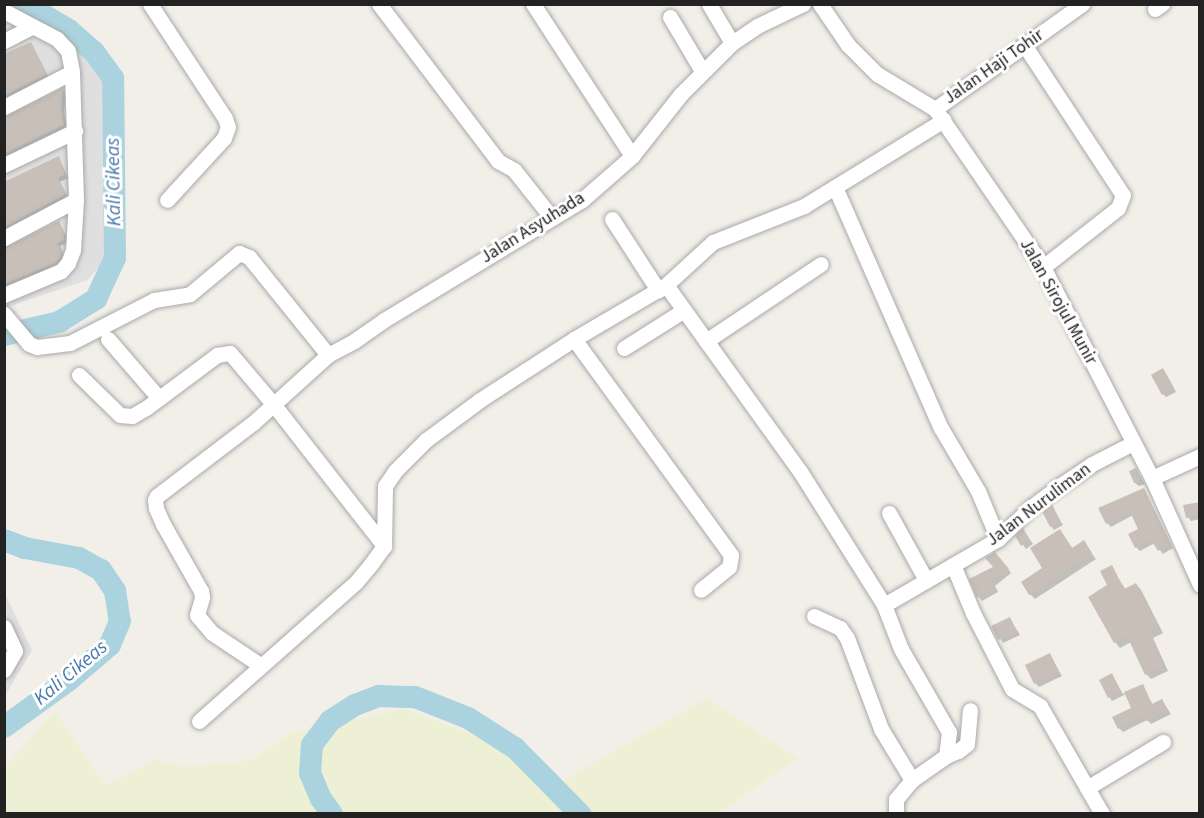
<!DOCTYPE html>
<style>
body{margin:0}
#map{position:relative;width:1204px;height:818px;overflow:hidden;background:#f2efe9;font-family:"Source Sans 3",sans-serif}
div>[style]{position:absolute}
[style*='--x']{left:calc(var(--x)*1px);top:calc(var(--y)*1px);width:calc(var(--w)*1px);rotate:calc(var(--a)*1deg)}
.residential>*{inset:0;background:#e0dfdf}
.farmland>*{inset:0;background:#eef0d5}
.shadow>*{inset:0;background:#0003}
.river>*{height:22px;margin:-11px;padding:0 11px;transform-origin:11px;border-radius:11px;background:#aad3df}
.building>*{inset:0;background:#c7bfb8}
.roads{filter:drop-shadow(0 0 2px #a9a9a9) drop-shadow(0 0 2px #a9a9a9)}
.street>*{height:15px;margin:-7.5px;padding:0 7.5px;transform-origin:7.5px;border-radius:7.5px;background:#fff}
span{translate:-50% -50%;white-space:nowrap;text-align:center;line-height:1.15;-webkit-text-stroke:6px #fff;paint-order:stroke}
.street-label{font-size:18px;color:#222}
.water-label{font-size:20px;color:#4a7aab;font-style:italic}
.frame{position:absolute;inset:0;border:6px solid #222;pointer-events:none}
</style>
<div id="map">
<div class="residential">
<i style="clip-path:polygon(4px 5px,11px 5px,85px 40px,105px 61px,117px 107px,104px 262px,87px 280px,5px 308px)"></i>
<i style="clip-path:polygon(5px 594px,32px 650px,5px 696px)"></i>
</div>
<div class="farmland">
<i style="clip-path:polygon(707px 698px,798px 758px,719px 813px,5px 813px,5px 767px,55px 711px,106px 785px,156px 759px,181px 767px,252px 760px,292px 732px,405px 709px,492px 742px,544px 791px)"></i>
</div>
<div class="shadow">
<i style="clip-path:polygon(31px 43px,49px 78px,4px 101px,4px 56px)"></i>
<i style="clip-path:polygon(62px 90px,66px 93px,64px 112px,67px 129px,4px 159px,4px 118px)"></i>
<i style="clip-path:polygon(59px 158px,68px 178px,60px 182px,68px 198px,4px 232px,4px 184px)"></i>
<i style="clip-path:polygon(59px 223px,67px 237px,67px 243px,60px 246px,65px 257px,59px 266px,4px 290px,4px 248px)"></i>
<i style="clip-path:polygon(1163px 370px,1176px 392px,1166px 397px,1163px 394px)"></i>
<i style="clip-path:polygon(1135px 469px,1145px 484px,1139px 486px,1135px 483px)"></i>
<i style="clip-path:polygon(1144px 490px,1173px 548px,1163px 554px,1155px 543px,1140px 551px,1136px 547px,1140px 530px,1133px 515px,1111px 527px,1107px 523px)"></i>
<i style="clip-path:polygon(1200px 505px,1200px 519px,1191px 521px,1188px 517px)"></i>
<i style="clip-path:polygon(1052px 506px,1063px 525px,1054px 530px,1051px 526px)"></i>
<i style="clip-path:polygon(1060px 531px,1073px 549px,1083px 542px,1096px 559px,1035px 599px,1030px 594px)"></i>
<i style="clip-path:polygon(1026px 534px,1033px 544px,1026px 549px,1023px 545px)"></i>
<i style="clip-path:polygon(999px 557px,1011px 573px,995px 586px,998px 592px,982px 601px,979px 597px)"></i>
<i style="clip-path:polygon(1111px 567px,1126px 590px,1136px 584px,1141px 590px,1163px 633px,1153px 638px,1168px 671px,1151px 679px,1146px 674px,1131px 642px,1120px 648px,1115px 642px,1090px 597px,1109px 586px)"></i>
<i style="clip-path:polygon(1010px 619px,1020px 635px,1003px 643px,993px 627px)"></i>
<i style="clip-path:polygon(1050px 655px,1062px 676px,1039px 687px,1035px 683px)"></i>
<i style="clip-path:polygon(1112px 675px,1123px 694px,1142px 686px,1153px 705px,1162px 701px,1171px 714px,1151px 724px,1147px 720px,1123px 732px,1119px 728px,1133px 708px,1126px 694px,1112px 701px,1109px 697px)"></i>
</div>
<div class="river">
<i style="--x:4;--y:335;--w:57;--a:-13.3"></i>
<i style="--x:59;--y:322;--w:44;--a:-31.9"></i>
<i style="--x:96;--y:299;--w:45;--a:-65.1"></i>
<i style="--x:115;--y:258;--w:180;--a:-90.6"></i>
<i style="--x:113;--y:78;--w:32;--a:-126"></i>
<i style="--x:94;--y:52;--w:33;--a:-139"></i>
<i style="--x:69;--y:30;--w:51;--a:-149.4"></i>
<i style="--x:4;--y:540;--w:22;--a:21"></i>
<i style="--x:25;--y:548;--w:55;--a:10.5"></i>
<i style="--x:79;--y:558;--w:25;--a:29"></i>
<i style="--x:101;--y:570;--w:25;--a:56"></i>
<i style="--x:115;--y:591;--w:30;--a:81"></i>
<i style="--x:120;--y:621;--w:26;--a:113"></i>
<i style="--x:110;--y:645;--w:54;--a:139.5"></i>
<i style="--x:69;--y:680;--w:80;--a:144.1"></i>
<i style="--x:332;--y:814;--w:19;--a:-126"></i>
<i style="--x:321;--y:799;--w:28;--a:-113"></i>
<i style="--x:310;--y:773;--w:28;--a:-86"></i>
<i style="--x:312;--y:745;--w:30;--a:-53"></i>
<i style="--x:330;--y:721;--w:30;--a:-33"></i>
<i style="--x:355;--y:705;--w:26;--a:-21"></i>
<i style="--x:379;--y:696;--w:36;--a:2"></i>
<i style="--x:415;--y:697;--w:57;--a:21.6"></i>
<i style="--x:468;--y:718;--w:56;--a:32.6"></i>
<i style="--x:515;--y:748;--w:93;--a:45.4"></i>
</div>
<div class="building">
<i style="clip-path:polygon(31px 42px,47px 74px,4px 96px,4px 54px)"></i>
<i style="clip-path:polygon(63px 88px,61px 107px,64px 125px,4px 154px,4px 117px)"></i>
<i style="clip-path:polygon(59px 156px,65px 174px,58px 178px,66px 194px,4px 227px,4px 182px)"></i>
<i style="clip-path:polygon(59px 221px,64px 232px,64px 240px,57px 243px,62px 252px,60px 258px,55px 263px,4px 284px,4px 248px)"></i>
<i style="clip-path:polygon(1163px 368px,1174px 388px,1162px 395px,1151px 375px)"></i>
<i style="clip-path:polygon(1136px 468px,1142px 480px,1134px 483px,1129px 471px)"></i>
<i style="clip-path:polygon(1144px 488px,1171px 544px,1158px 551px,1151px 540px,1135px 548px,1128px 534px,1138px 529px,1130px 512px,1106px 524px,1098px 508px)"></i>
<i style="clip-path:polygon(1200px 502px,1200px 515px,1186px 518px,1183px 505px)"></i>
<i style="clip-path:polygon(1052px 504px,1060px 521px,1050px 527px,1042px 511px)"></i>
<i style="clip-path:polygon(1023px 528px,1030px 540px,1021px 546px,1015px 536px)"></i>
<i style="clip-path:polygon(1060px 529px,1072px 548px,1084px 540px,1092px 553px,1029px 595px,1021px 582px,1042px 568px,1030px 548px)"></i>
<i style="clip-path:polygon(995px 552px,1009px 569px,992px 582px,996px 588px,977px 598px,969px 579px,993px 567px,985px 558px)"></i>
<i style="clip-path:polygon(1112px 565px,1124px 589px,1136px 583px,1159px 628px,1149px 632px,1164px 666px,1145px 675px,1127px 636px,1114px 643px,1088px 597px,1107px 585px,1100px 571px)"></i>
<i style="clip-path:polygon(1010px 617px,1017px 632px,998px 640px,991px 626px)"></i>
<i style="clip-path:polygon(1050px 653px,1059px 672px,1034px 684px,1025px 665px)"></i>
<i style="clip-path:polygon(1112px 673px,1121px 692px,1108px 698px,1099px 680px)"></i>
<i style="clip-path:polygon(1143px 684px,1152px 704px,1162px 699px,1168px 710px,1146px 721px,1143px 716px,1118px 729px,1112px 717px,1131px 708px,1124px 692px)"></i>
</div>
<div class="roads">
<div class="street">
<i style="--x:150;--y:4;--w:136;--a:56.7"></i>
<i style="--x:225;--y:118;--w:9;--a:72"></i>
<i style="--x:228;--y:127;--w:12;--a:110"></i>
<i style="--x:224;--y:138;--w:84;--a:132.6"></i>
<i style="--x:379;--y:4;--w:197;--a:52.8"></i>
<i style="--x:498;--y:161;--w:18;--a:29"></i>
<i style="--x:514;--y:170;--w:61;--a:51.6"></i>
<i style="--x:533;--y:4;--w:181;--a:56.9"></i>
<i style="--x:709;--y:4;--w:45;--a:59.5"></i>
<i style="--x:820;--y:4;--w:50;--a:55.7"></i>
<i style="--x:848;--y:45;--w:41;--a:45"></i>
<i style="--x:877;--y:74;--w:68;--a:31.1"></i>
<i style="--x:935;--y:109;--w:191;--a:55.6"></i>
<i style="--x:1043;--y:267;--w:237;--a:62.7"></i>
<i style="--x:1152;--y:478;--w:117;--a:65.8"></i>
<i style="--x:1155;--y:9;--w:9;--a:-36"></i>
<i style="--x:4;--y:11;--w:60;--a:27.8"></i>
<i style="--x:57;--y:39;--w:16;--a:47"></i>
<i style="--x:68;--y:51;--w:21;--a:79"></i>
<i style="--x:72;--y:72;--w:128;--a:88.2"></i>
<i style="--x:76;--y:200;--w:50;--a:93.4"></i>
<i style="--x:73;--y:250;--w:14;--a:111"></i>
<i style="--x:68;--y:263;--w:11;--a:131"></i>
<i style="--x:61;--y:271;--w:62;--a:157.2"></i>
<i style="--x:670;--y:17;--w:63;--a:59.3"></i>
<i style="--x:4;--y:41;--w:31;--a:-27"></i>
<i style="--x:1025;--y:46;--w:178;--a:56.7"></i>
<i style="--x:1123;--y:195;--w:14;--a:111"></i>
<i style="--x:1118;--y:208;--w:95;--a:141.8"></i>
<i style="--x:4;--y:107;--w:76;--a:-27.2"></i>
<i style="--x:935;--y:109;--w:181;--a:-35.5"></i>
<i style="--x:4;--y:165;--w:79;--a:-25.6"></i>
<i style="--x:835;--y:187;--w:263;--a:66.3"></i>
<i style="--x:941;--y:428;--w:73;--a:59.6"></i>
<i style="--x:978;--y:491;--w:52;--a:67.4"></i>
<i style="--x:612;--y:219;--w:85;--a:57.1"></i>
<i style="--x:4;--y:238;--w:81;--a:-27.8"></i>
<i style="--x:666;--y:285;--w:231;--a:54.3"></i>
<i style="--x:801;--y:473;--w:156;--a:57.8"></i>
<i style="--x:884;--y:605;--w:47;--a:68.9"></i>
<i style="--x:901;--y:649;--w:96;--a:60"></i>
<i style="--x:949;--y:732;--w:24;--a:97"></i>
<i style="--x:946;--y:756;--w:42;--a:144.8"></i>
<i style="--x:912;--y:780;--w:25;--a:130"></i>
<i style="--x:896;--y:799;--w:15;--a:90"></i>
<i style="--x:4;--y:314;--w:39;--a:50"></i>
<i style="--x:29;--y:344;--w:9;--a:21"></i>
<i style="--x:37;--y:347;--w:33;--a:-7"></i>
<i style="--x:70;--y:343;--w:94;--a:-27.1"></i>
<i style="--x:154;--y:300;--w:36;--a:-9"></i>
<i style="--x:190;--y:294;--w:64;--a:-39.9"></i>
<i style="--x:239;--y:253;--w:11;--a:22"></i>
<i style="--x:249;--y:257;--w:126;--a:51.1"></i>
<i style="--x:108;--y:339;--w:78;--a:49.2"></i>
<i style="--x:574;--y:339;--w:267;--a:54"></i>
<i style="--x:731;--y:555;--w:12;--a:99"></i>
<i style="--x:729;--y:567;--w:36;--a:141"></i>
<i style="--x:706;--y:341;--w:138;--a:-33.8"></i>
<i style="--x:624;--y:348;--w:71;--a:-32.3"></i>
<i style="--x:79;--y:375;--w:57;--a:44.3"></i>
<i style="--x:120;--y:415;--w:12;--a:5"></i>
<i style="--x:132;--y:416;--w:16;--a:-30"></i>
<i style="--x:146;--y:408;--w:89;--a:-36.7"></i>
<i style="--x:217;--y:355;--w:13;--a:-9"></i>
<i style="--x:230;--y:353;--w:68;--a:49.8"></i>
<i style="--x:274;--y:405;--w:179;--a:52"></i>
<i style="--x:1152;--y:478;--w:53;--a:-24.6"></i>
<i style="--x:889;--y:513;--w:77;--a:61.1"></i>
<i style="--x:953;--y:565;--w:52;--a:67.4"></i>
<i style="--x:973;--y:613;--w:85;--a:62.8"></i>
<i style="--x:1012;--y:689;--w:33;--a:31"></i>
<i style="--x:1040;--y:706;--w:125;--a:60.1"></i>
<i style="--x:884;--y:605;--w:132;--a:-30.1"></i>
<i style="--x:998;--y:539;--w:45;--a:-44.1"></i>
<i style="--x:1030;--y:508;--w:39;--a:-37"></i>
<i style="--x:1061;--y:485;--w:37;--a:-34"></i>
<i style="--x:1092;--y:464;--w:46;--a:-27.1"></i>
<i style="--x:814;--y:616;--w:29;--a:25"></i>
<i style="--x:840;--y:628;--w:12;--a:55"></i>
<i style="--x:847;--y:638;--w:97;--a:69.5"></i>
<i style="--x:881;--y:729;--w:60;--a:58.7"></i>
<i style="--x:4;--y:627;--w:26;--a:65"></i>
<i style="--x:15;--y:651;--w:22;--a:120"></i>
<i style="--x:260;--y:665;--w:58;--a:-146.3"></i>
<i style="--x:212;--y:633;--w:23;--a:-130"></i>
<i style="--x:197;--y:615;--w:19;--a:-74"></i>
<i style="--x:202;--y:597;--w:6;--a:-99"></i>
<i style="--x:201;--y:591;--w:77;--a:-119.6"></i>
<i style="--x:163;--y:524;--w:17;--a:-114"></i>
<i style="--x:156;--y:508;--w:8;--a:-97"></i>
<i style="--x:155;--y:500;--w:4;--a:-63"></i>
<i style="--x:157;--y:496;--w:122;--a:-37.3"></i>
<i style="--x:254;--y:422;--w:100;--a:-42.2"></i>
<i style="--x:328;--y:355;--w:30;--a:-28"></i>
<i style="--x:354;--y:341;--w:37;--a:-35"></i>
<i style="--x:384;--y:320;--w:232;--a:-31.2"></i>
<i style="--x:582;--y:200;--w:67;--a:-41.3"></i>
<i style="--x:632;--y:156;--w:79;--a:-51.7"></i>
<i style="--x:681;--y:94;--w:72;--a:-45"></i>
<i style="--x:732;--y:43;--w:30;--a:-34"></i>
<i style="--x:757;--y:26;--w:51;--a:-25.6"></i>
<i style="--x:199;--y:721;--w:210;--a:-41.5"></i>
<i style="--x:356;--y:582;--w:23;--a:-50"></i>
<i style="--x:371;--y:564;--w:22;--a:-54"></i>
<i style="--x:384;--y:546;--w:60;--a:-89"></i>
<i style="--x:385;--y:486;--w:18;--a:-56"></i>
<i style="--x:395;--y:471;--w:44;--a:-45"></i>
<i style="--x:426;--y:440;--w:67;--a:-36.5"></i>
<i style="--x:480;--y:400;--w:112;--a:-33"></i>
<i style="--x:574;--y:339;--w:107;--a:-30.4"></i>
<i style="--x:666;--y:285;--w:64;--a:-42.5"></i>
<i style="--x:713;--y:242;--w:98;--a:-21.6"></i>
<i style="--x:804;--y:206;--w:164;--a:-31.6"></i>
<i style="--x:946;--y:756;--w:13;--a:-23"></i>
<i style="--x:958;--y:751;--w:11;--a:-38"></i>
<i style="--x:967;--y:744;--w:34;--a:-85"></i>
<i style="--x:1087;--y:788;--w:89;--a:-31.2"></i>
</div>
</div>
<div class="street-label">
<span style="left:994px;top:67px;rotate:-35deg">Jalan Haji Tohir</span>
<span style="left:533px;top:228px;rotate:-32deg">Jalan Asyuhada</span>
<span style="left:1058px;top:302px;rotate:61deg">Jalan Sirojul Munir</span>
<span style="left:1039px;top:505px;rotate:-37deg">Jalan Nuruliman</span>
</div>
<div class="water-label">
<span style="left:114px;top:182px;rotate:-91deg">Kali Cikeas</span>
<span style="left:71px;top:673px;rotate:-40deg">Kali Cikeas</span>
</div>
<div class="frame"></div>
</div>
